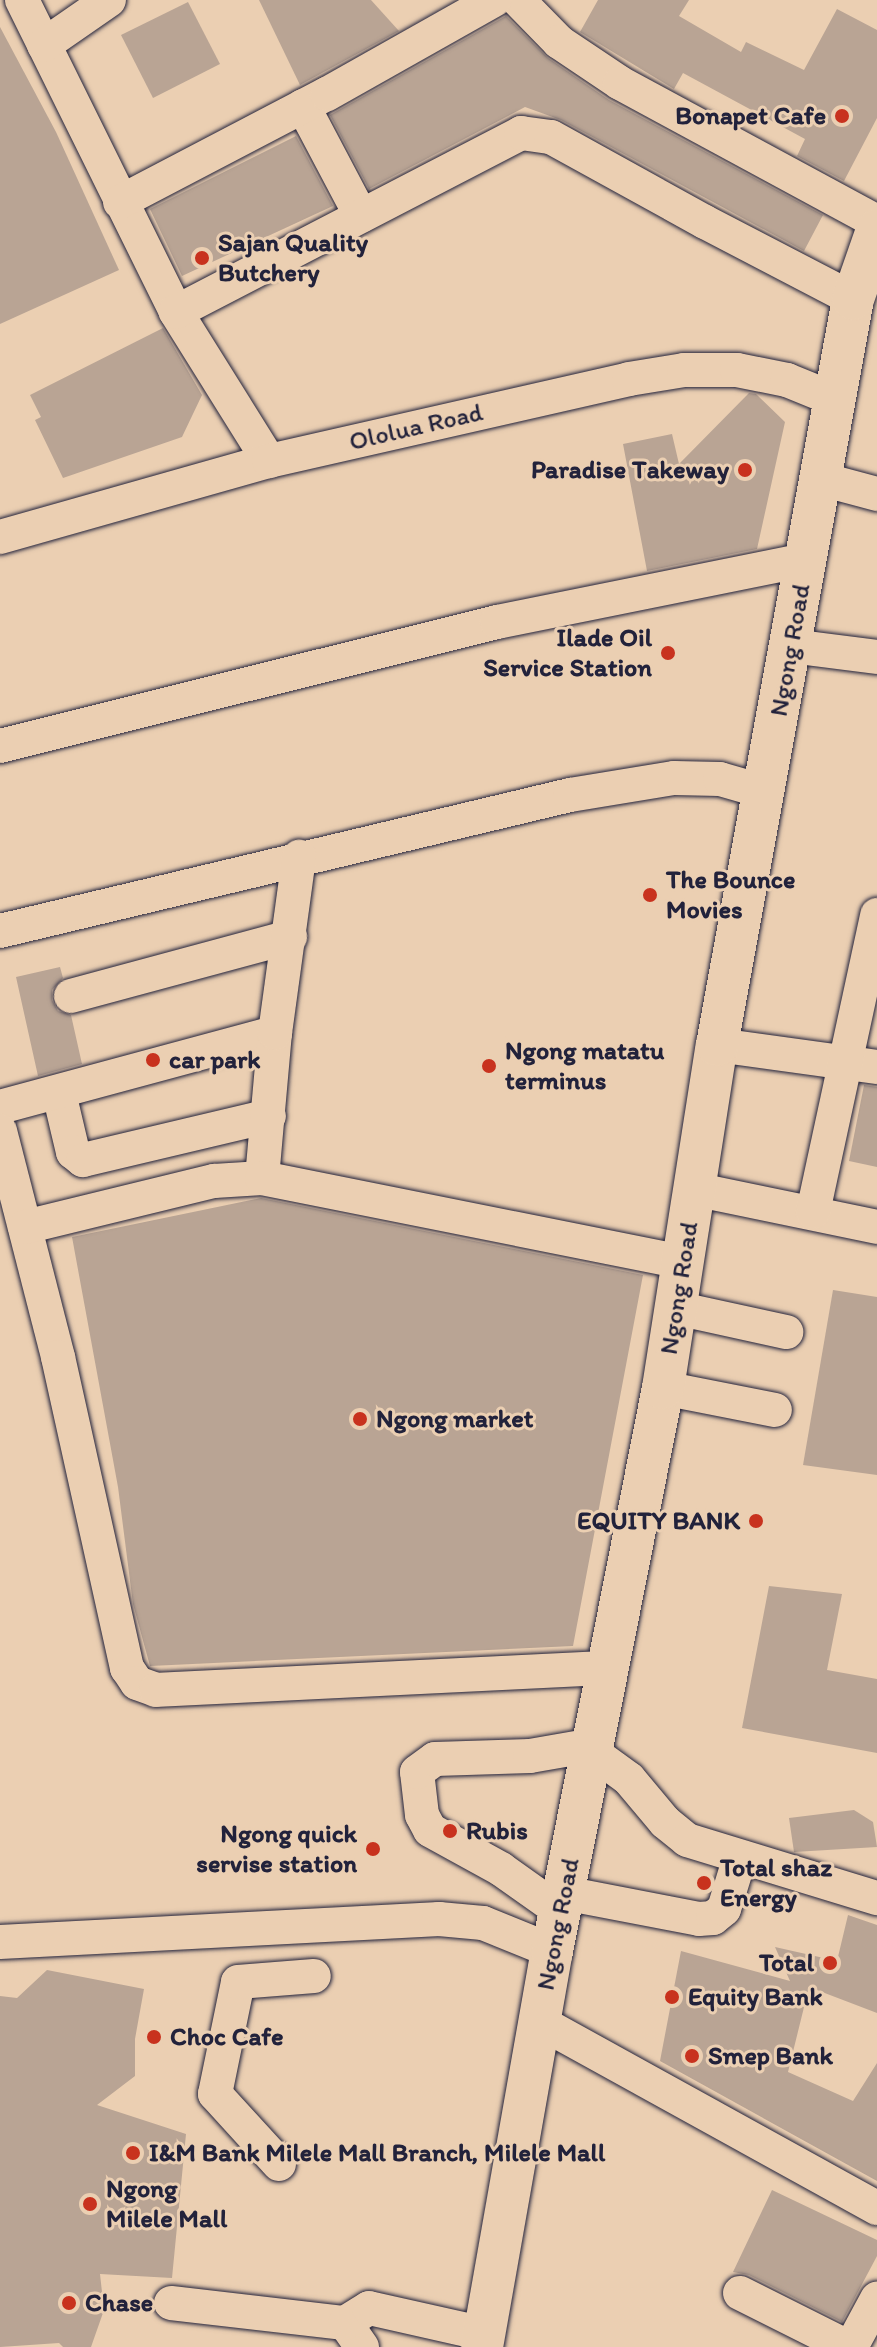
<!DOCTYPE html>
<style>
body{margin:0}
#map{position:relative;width:877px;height:2347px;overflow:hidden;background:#ebcfb2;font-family:Itim,sans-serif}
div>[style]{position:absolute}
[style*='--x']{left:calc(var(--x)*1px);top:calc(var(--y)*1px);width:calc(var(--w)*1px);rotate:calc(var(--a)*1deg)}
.building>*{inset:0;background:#b9a494}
.roads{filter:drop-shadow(0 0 2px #22223b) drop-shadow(0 0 2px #22223b)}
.minor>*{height:34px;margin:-17px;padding:0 17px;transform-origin:17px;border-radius:17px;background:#ebcfb2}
.major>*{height:42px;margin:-21px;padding:0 21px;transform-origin:21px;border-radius:21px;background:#ebcfb2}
.dots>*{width:22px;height:22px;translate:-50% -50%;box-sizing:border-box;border:4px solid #ebcfb2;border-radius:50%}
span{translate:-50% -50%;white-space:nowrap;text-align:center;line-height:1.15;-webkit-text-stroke:6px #ebcfb2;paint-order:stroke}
.poi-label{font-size:26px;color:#22223b;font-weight:700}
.right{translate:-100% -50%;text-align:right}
.left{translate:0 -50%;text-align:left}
.street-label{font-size:26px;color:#22223b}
</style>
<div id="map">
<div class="building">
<i style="clip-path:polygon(259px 0,371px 0,399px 31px,300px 85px)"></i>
<i style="clip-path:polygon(598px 0,689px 0,679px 16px,741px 52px,746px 42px,804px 70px,837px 9px,877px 30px,877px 118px,844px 181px,797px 156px,805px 139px,683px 73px,674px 89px,580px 32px)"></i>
<i style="clip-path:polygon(188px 2px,220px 64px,153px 98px,121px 35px)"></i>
<i style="clip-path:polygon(506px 16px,548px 58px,609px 100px,823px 215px,804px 251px,561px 120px,525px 107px,369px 189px,330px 115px)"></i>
<i style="clip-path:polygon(0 27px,56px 132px,119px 270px,0 324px)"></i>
<i style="clip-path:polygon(296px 136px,333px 206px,182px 276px,150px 209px)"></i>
<i style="clip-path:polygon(163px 328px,202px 395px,182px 437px,63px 478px,35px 420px,41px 417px,30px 395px)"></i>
<i style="clip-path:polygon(749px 393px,756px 394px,785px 422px,757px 549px,647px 571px,623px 444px,672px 434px,679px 464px)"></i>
<i style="clip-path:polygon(60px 967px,63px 978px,52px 990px,52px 1000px,58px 1011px,71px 1015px,82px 1064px,38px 1076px,16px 977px)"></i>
<i style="clip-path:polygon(864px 1085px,877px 1087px,877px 1167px,849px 1161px)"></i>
<i style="clip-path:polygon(261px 1198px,643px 1275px,573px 1646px,150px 1666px,133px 1604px,118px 1487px,72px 1237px)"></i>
<i style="clip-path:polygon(833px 1290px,877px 1297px,877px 1475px,803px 1465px)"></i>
<i style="clip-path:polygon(769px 1586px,842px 1594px,827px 1670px,877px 1679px,877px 1753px,742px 1728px)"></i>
<i style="clip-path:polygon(854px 1810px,873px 1822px,877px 1847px,794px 1852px,789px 1818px)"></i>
<i style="clip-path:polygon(848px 1915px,877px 1925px,877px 2013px,809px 1987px,788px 2072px,853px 2101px,877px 2063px,877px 2181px,660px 2061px,681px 1951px,790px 1981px,775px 1947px,837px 1961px)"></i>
<i style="clip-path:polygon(47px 1970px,144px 1989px,135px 2039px,135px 2076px,97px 2105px,186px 2134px,172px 2278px,100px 2274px,104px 2310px,91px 2347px,63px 2347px,59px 2343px,0 2347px,0 1996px,17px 1998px)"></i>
<i style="clip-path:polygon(772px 2190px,877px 2240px,877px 2256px,842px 2322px,749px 2275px,733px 2272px)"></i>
</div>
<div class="roads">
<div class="minor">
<i style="--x:22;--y:0;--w:348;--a:63.7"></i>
<i style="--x:518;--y:0;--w:59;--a:45.7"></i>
<i style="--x:559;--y:42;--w:73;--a:33.9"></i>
<i style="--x:620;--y:83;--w:292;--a:28.4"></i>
<i style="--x:44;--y:45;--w:79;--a:-34.7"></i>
<i style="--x:303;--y:106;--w:124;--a:62.2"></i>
<i style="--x:120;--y:202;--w:233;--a:-27.6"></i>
<i style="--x:327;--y:94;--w:192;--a:-29.4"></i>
<i style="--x:269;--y:461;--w:176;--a:-122"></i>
<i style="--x:176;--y:312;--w:389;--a:-27.4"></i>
<i style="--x:521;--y:133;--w:30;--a:8"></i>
<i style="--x:551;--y:137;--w:176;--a:28.9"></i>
<i style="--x:705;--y:222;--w:167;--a:27.5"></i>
<i style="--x:821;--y:479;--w:58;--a:15"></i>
<i style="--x:0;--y:537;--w:280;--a:-15.8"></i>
<i style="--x:269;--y:461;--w:369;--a:-12.8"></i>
<i style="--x:629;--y:379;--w:56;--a:-9.3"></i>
<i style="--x:684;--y:370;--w:53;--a:0"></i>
<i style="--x:737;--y:370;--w:51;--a:11.3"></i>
<i style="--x:787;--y:380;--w:53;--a:22.2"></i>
<i style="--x:791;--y:646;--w:87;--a:7.3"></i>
<i style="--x:0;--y:746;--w:512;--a:-14.01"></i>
<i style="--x:497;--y:622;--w:314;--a:-11.4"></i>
<i style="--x:0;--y:931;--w:586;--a:-13.42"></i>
<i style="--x:570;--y:795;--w:105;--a:-9.3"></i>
<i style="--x:674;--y:778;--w:46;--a:1.2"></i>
<i style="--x:720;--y:779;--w:47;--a:16.1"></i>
<i style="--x:71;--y:996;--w:227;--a:-15.1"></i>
<i style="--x:717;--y:1045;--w:162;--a:7.8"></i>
<i style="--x:59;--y:1093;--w:61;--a:76.7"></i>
<i style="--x:73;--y:1152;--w:13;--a:39"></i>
<i style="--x:83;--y:1160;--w:191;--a:-13.3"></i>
<i style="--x:0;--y:1107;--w:285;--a:-15.1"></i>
<i style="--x:0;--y:1131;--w:233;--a:75.6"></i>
<i style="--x:58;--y:1357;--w:319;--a:77.5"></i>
<i style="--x:127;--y:1668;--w:18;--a:56"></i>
<i style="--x:137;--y:1683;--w:20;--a:20"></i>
<i style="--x:156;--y:1690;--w:452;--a:-2.8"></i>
<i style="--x:262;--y:1178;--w:146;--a:-84.9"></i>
<i style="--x:275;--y:1033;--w:178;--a:-82.2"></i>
<i style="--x:694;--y:1189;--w:187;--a:11.7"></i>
<i style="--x:813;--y:1212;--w:304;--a:-77.8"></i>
<i style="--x:25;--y:1227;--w:195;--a:-13.7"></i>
<i style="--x:214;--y:1181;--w:48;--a:-3.6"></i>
<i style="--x:262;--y:1178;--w:428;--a:11.3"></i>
<i style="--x:676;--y:1308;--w:113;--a:12.3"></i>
<i style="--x:663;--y:1388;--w:114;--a:11.1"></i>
<i style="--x:592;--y:1752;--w:46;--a:36.1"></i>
<i style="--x:629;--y:1779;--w:56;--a:50.1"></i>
<i style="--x:665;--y:1822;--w:28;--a:39"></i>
<i style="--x:687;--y:1840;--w:199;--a:17"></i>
<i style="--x:564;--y:1893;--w:137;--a:10.9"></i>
<i style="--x:699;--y:1919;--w:14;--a:-4"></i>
<i style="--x:713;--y:1918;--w:14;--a:-39"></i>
<i style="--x:724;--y:1909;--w:54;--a:-72.9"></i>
<i style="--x:560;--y:1911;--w:72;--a:-144.6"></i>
<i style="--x:501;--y:1869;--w:81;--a:-151.2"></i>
<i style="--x:430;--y:1830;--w:17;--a:-118"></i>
<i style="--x:422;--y:1815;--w:43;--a:-96.6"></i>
<i style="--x:417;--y:1772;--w:22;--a:-36"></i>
<i style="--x:435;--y:1759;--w:95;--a:-1.8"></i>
<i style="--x:530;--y:1756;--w:64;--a:-9.9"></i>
<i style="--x:0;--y:1942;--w:440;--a:-3"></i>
<i style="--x:439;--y:1919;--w:44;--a:5.2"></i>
<i style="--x:483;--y:1923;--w:74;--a:22.1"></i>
<i style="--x:540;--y:2022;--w:385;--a:28.9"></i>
<i style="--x:279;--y:2164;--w:95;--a:-132.4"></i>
<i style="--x:215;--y:2094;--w:114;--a:-78.4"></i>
<i style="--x:238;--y:1982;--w:76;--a:-4.5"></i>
<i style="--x:740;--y:2293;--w:121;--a:26.6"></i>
<i style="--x:171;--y:2303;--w:175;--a:6.6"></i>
<i style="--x:362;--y:2347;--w:29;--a:-125"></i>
<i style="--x:345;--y:2323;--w:28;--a:-32"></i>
<i style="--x:369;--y:2308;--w:118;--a:12.7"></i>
<i style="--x:851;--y:2347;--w:55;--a:-61.6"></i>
</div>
<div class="major">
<i style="--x:482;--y:2347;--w:402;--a:-80"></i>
<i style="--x:552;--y:1951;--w:574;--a:-78.85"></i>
<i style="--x:663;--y:1388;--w:347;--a:-81.1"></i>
<i style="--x:717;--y:1045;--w:758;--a:-79.67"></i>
<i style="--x:853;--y:299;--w:73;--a:-70.8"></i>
</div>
</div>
<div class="dots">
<i style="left:842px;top:116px;background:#c8321e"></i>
<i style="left:202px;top:258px;background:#c8321e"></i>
<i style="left:745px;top:470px;background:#c8321e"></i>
<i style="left:668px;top:653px;background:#c8321e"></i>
<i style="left:650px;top:895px;background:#c8321e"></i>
<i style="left:153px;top:1060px;background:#c8321e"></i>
<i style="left:489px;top:1066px;background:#c8321e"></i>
<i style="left:360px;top:1419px;background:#c8321e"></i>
<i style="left:756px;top:1521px;background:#c8321e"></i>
<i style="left:450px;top:1831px;background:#c8321e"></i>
<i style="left:373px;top:1849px;background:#c8321e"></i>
<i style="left:704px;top:1883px;background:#c8321e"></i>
<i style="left:830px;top:1963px;background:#c8321e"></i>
<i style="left:672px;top:1997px;background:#c8321e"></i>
<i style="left:154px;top:2037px;background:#c8321e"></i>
<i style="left:692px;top:2056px;background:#c8321e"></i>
<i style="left:133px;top:2153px;background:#c8321e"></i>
<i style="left:90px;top:2204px;background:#c8321e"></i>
<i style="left:69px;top:2303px;background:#c8321e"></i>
</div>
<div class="poi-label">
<span class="right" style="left:826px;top:116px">Bonapet Cafe</span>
<span class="left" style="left:218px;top:258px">Sajan Quality<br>Butchery</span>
<span class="right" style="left:729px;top:470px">Paradise Takeway</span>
<span class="right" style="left:652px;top:653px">Ilade Oil<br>Service Station</span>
<span class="left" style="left:666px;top:895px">The Bounce<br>Movies</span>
<span class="left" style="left:505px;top:1066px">Ngong matatu<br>terminus</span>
<span class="left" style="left:169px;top:1060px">car park</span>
<span class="left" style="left:376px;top:1419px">Ngong market</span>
<span class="right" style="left:740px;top:1521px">EQUITY BANK</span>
<span class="left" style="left:466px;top:1831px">Rubis</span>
<span class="right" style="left:357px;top:1849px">Ngong quick<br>servise station</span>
<span class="left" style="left:720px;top:1883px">Total shaz<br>Energy</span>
<span class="right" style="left:814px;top:1963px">Total</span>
<span class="left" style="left:688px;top:1997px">Equity Bank</span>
<span class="left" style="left:170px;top:2037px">Choc Cafe</span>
<span class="left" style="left:708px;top:2056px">Smep Bank</span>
<span class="left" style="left:149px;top:2153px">I&amp;M Bank Milele Mall Branch, Milele Mall</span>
<span class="left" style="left:106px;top:2204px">Ngong<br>Milele Mall</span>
<span class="left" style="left:85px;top:2303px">Chase</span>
</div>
<div class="street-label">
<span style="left:416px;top:427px;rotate:-13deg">Ololua Road</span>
<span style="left:790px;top:650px;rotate:-80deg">Ngong Road</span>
<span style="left:679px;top:1288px;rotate:-81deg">Ngong Road</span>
<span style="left:558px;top:1924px;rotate:-79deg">Ngong Road</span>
</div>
</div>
